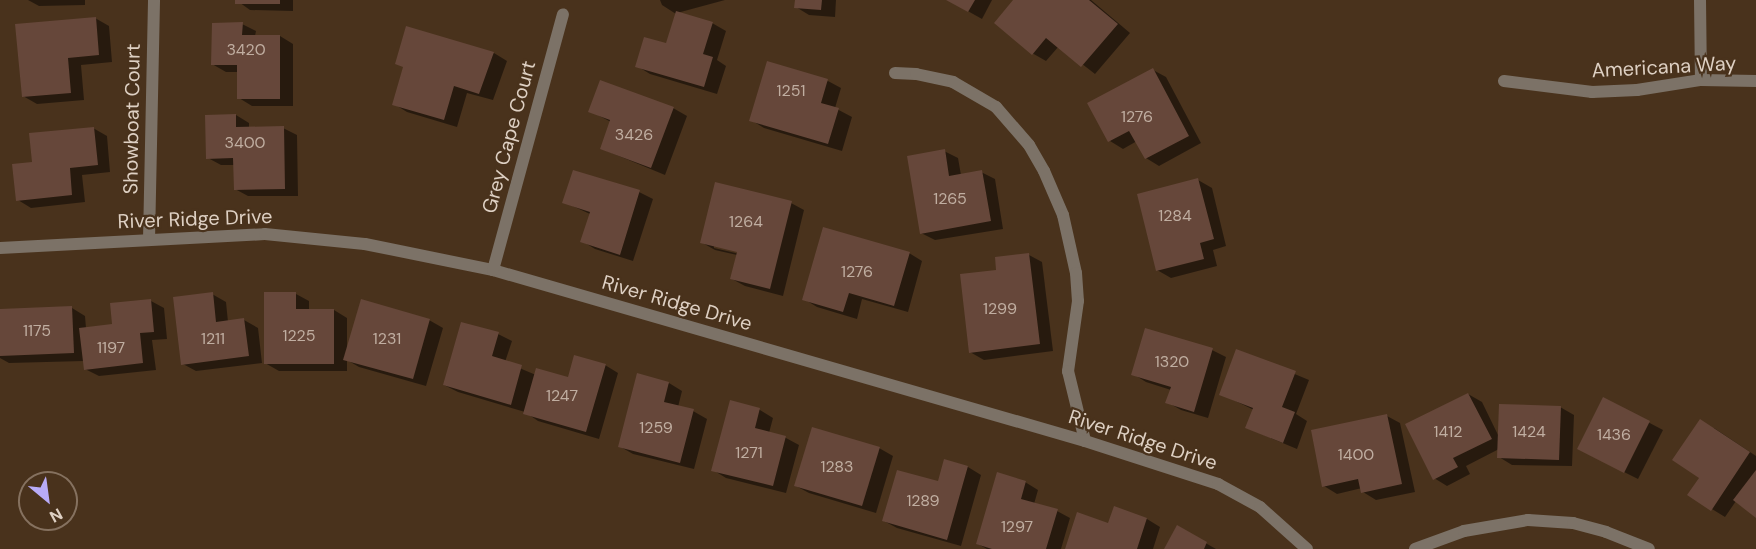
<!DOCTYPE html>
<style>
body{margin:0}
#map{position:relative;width:1756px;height:549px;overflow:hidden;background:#49321c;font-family:"DM Sans",sans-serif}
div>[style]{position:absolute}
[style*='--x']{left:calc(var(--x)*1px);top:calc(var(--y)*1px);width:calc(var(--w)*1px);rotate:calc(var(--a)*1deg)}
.shadow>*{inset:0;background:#0007}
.building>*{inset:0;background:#66473a}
.street>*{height:12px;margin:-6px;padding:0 6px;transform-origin:6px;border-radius:6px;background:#7c7267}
span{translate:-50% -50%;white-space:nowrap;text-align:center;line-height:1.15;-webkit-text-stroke:4.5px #49321c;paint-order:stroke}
.number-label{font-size:16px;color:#c0aea1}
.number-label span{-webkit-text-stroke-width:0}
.street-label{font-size:20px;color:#ded0c3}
.north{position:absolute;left:18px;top:471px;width:60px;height:60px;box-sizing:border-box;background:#49321c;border:2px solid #85715f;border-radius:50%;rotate:151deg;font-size:16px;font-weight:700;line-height:24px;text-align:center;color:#ded0c3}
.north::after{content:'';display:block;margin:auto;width:21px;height:27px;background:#b8abf7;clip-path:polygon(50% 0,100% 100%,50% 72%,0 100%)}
</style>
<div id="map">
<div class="shadow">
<i style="clip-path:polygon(28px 0,85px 0,85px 5px,39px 6px)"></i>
<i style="clip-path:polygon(236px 0,293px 0,293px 11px,250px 10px)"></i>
<i style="clip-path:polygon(660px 0,725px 0,677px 13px,712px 23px,726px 31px,717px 60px,726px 66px,717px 94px,650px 74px,637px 66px,666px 45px,676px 14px,662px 5px)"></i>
<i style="clip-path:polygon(796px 0,836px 0,835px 17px,809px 15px,796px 7px)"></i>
<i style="clip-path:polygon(948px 0,992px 0,982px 19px)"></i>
<i style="clip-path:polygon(1015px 0,1091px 0,1130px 33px,1095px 74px,1059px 46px,1046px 61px,1032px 53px)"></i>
<i style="clip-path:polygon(95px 18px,109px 26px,112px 62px,81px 65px,84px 100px,37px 104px,23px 96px)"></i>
<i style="clip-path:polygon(242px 24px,256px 31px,255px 36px,280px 36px,293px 44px,293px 106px,252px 106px,239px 98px,238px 72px,226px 72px,212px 64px)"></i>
<i style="clip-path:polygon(494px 53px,507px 61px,493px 100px,467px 93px,457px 127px,407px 112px,394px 104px)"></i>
<i style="clip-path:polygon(1153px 70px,1166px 77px,1201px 143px,1159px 166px,1146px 158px,1137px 141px,1123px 149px,1110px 141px)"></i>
<i style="clip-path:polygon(828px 81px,841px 88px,835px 108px,852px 117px,842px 151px,764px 128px,751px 120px)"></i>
<i style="clip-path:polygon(673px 108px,687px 116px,665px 175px,602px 149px,611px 122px,590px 111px)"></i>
<i style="clip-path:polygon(236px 115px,249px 123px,249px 128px,283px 128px,297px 135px,298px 196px,248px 196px,235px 189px,234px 165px,221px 165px,208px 158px,207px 116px)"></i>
<i style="clip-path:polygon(93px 128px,107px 136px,110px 172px,82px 175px,85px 202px,31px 208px,18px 200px,33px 163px)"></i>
<i style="clip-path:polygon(944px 151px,958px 158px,961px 175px,981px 172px,995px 179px,1003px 229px,935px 240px,921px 233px)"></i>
<i style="clip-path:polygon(1198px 180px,1212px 188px,1226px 246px,1213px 250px,1217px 266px,1171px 278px,1157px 270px)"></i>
<i style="clip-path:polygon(639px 192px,653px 199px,633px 261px,595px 249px,582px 241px,590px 214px,564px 202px)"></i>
<i style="clip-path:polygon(evenodd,791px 203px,804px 210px,783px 296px,745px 286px,732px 279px,737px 255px,715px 250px,701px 242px,791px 203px,714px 245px,744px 252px,744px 255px,714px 248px,714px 245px)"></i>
<i style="clip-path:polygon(909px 253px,922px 261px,908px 312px,862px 299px,857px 319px,817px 307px,804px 299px)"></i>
<i style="clip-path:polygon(1029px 255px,1042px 262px,1053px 351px,984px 360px,970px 352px,998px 272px)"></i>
<i style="clip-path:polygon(212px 294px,226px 302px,228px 322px,244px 320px,258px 328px,262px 363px,196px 371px,183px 364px)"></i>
<i style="clip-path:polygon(296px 294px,309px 301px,309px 310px,334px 310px,347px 318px,347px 349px,429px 320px,443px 328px,426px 386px,359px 367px,347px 360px,347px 371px,279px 371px,265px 363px)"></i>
<i style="clip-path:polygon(151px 301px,164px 308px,167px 339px,152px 340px,156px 370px,99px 376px,85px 369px,84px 361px,9px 363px,0 358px,0 311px,72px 308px,85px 316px,86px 328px,114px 325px)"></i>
<i style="clip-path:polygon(498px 334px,512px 341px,505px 362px,536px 375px,569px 379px,605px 365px,618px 373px,599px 439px,538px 421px,525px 412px,458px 392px,444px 385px)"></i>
<i style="clip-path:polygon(1212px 350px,1226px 357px,1208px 418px,1181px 410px,1167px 402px,1171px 390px,1146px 382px,1133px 374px)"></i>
<i style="clip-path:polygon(1237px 350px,1309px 380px,1296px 414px,1307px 421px,1297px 449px,1247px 428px,1254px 410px,1221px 394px)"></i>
<i style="clip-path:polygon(669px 383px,682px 391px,678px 407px,693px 411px,707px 419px,694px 469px,633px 454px,619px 446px)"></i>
<i style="clip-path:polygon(1468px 394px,1482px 402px,1499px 437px,1560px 407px,1574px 415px,1572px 466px,1512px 465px,1499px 457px,1499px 449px,1466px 466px,1470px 474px,1447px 486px,1434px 478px)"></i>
<i style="clip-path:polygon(1604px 399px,1663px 430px,1638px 479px,1592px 456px)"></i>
<i style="clip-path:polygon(731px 402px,760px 410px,773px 418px,769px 433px,786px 438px,799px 445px,786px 493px,726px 478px,713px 470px)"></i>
<i style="clip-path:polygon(1387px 416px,1400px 423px,1415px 492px,1376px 500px,1363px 492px,1362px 488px,1337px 494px,1324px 486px)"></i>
<i style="clip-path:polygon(1714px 428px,1756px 456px,1756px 516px,1736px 501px,1725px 517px,1689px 495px,1701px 477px)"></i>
<i style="clip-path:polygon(879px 448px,893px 456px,876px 513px,809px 493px,796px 486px)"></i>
<i style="clip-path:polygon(945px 461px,968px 467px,981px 475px,961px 546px,897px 528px,884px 521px,939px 483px)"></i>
<i style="clip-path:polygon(1025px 482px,1038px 490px,1034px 504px,1057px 511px,1070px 518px,1061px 549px,987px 549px,978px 544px)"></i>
<i style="clip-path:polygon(1114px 508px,1147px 519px,1160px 527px,1153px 549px,1066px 549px,1109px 525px)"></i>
<i style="clip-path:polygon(1177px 527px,1216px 549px,1165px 549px)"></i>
</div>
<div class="building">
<i style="clip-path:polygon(235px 0,280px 0,280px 4px,235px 4px)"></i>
<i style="clip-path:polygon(795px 0,822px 0,821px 10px,794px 8px)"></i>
<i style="clip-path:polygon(946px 0,975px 0,968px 12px)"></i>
<i style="clip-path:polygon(1013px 0,1089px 0,1118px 24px,1081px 67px,1046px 38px,1032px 55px,994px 23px)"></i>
<i style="clip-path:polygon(676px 11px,713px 22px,703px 54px,713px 57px,704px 87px,635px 67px,644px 37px,666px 43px)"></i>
<i style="clip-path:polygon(96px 17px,99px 55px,68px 58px,71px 93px,22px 97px,15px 24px)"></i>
<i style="clip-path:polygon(243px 22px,242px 35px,280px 35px,280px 99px,237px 99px,237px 65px,211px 65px,212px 23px)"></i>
<i style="clip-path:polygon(406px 26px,494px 52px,479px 94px,454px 86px,444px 120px,392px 105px,403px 67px,395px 64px)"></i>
<i style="clip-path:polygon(767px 61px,828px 79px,821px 103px,839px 108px,828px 144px,749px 121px)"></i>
<i style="clip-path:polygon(1153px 68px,1189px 136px,1145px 159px,1129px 131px,1108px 142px,1087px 103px)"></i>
<i style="clip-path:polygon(600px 80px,674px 107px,651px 168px,600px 149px,610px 120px,588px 112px)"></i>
<i style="clip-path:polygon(236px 114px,236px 127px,284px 126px,285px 189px,234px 190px,233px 158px,206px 159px,205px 115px)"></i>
<i style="clip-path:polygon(94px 127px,98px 165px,70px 168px,72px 195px,16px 201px,12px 164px,32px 162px,29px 133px)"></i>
<i style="clip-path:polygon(945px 149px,949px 176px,982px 170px,991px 221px,920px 234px,907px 156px)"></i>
<i style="clip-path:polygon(573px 170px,640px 190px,620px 255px,580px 242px,590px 212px,562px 203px)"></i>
<i style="clip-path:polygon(1198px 178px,1214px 239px,1200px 243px,1204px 259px,1156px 271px,1137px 194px)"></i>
<i style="clip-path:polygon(715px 182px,792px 201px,770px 289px,730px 279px,737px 252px,700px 243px)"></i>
<i style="clip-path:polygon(823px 227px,910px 252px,894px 306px,849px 293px,843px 312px,802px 300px)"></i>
<i style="clip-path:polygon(1029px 253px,1040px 344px,969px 353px,960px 274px,996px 270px,995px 257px)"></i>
<i style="clip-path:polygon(213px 292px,216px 322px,244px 318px,249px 356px,181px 365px,173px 297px)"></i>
<i style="clip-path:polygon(264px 292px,296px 292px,296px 309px,334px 309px,334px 364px,264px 364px)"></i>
<i style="clip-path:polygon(151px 299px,154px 332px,140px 333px,143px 363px,84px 370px,79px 328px,112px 324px,110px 303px)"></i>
<i style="clip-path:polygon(361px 299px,430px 319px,413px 379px,343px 360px)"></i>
<i style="clip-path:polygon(72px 306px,74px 353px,0 356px,0 309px)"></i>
<i style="clip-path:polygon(461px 322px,499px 332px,492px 356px,522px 365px,511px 405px,443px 385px)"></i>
<i style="clip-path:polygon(1145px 328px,1213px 348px,1194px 412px,1165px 403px,1171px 387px,1131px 375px)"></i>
<i style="clip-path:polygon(1236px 349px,1296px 371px,1282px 407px,1295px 412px,1283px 443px,1245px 428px,1253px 408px,1219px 395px)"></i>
<i style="clip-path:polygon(574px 355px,606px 364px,586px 432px,523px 414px,536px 368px,568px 377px)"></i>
<i style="clip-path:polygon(637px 373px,669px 382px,664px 402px,694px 409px,680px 463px,618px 447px)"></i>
<i style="clip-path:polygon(1468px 393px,1492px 439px,1453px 458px,1458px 467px,1433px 480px,1405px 424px)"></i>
<i style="clip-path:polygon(1603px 397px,1650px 421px,1624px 473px,1577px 449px)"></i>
<i style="clip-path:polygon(730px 400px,760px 408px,755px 428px,786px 436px,773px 486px,711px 471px)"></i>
<i style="clip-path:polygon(1499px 404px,1561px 406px,1559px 460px,1497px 458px)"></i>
<i style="clip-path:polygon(1387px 414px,1402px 484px,1361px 493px,1358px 479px,1322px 487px,1311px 430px)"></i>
<i style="clip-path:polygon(1700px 419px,1750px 452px,1711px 511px,1687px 495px,1699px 478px,1672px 460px)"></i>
<i style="clip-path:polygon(812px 427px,880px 447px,862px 506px,794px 486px)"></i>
<i style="clip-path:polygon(944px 459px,968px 466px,947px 540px,882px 521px,897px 470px,938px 481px)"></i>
<i style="clip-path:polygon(1756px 470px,1756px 518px,1733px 500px)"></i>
<i style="clip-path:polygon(997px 472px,1026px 481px,1021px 499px,1058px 509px,1046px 549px,992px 549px,976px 544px)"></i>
<i style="clip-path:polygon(1114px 506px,1147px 518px,1137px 549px,1065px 549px,1077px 512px,1108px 523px)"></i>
<i style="clip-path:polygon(1177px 525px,1207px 542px,1204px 549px,1164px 549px)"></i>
</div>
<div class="street">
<i style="--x:1700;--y:0;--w:80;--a:89.3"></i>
<i style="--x:895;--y:73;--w:21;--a:3"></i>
<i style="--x:916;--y:74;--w:38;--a:12"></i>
<i style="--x:953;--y:82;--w:50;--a:30.2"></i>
<i style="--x:996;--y:107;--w:50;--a:49"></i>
<i style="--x:1029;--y:145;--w:30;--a:60"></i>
<i style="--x:1044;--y:171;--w:48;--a:66.6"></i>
<i style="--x:1063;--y:215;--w:59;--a:77.4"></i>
<i style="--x:1076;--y:273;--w:28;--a:86"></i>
<i style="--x:1078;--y:301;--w:71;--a:98.1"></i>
<i style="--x:1068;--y:371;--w:72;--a:76.3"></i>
<i style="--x:1504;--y:81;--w:89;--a:7.1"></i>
<i style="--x:1592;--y:92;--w:45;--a:-2.5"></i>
<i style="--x:1637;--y:90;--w:65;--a:-8.9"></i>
<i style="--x:1701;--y:80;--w:55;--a:1"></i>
<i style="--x:149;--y:240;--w:240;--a:-88.8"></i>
<i style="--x:0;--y:248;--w:265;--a:-3"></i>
<i style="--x:265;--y:234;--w:100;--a:5.7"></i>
<i style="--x:365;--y:244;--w:131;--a:11.5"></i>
<i style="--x:493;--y:270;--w:616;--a:16.11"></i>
<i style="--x:1085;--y:441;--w:140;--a:17.9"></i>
<i style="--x:1218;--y:484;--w:48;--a:28.7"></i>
<i style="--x:1260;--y:507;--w:63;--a:41.8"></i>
<i style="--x:493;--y:270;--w:265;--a:-74.7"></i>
<i style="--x:1415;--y:549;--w:52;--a:-20.2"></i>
<i style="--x:1464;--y:531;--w:65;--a:-9.8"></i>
<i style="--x:1528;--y:520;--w:45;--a:3.8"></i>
<i style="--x:1573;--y:523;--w:34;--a:15"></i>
<i style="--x:1606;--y:532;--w:46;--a:21.6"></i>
</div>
<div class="number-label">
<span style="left:246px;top:50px">3420</span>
<span style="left:791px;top:91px">1251</span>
<span style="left:1137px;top:117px">1276</span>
<span style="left:634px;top:135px">3426</span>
<span style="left:245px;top:143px">3400</span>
<span style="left:950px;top:199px">1265</span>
<span style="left:1175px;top:216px">1284</span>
<span style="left:746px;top:222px">1264</span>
<span style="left:857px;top:272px">1276</span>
<span style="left:1000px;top:309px">1299</span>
<span style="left:37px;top:331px">1175</span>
<span style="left:299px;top:336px">1225</span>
<span style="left:213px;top:339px">1211</span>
<span style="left:387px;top:339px">1231</span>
<span style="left:111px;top:348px">1197</span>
<span style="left:1172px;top:362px">1320</span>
<span style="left:562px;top:396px">1247</span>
<span style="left:656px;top:428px">1259</span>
<span style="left:1448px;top:432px">1412</span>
<span style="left:1529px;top:432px">1424</span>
<span style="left:1614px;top:435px">1436</span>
<span style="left:749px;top:453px">1271</span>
<span style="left:1356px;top:455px">1400</span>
<span style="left:837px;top:467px">1283</span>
<span style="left:923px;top:501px">1289</span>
<span style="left:1017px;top:527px">1297</span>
</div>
<div class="street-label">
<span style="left:1664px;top:67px;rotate:-3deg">Americana Way</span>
<span style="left:132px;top:119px;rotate:-89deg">Showboat Court</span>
<span style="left:509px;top:137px;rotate:-75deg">Grey Cape Court</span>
<span style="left:195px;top:219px;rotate:-2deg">River Ridge Drive</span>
<span style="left:677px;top:303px;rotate:16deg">River Ridge Drive</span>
<span style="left:1143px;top:440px;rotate:18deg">River Ridge Drive</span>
</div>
<div class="north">N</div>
</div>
